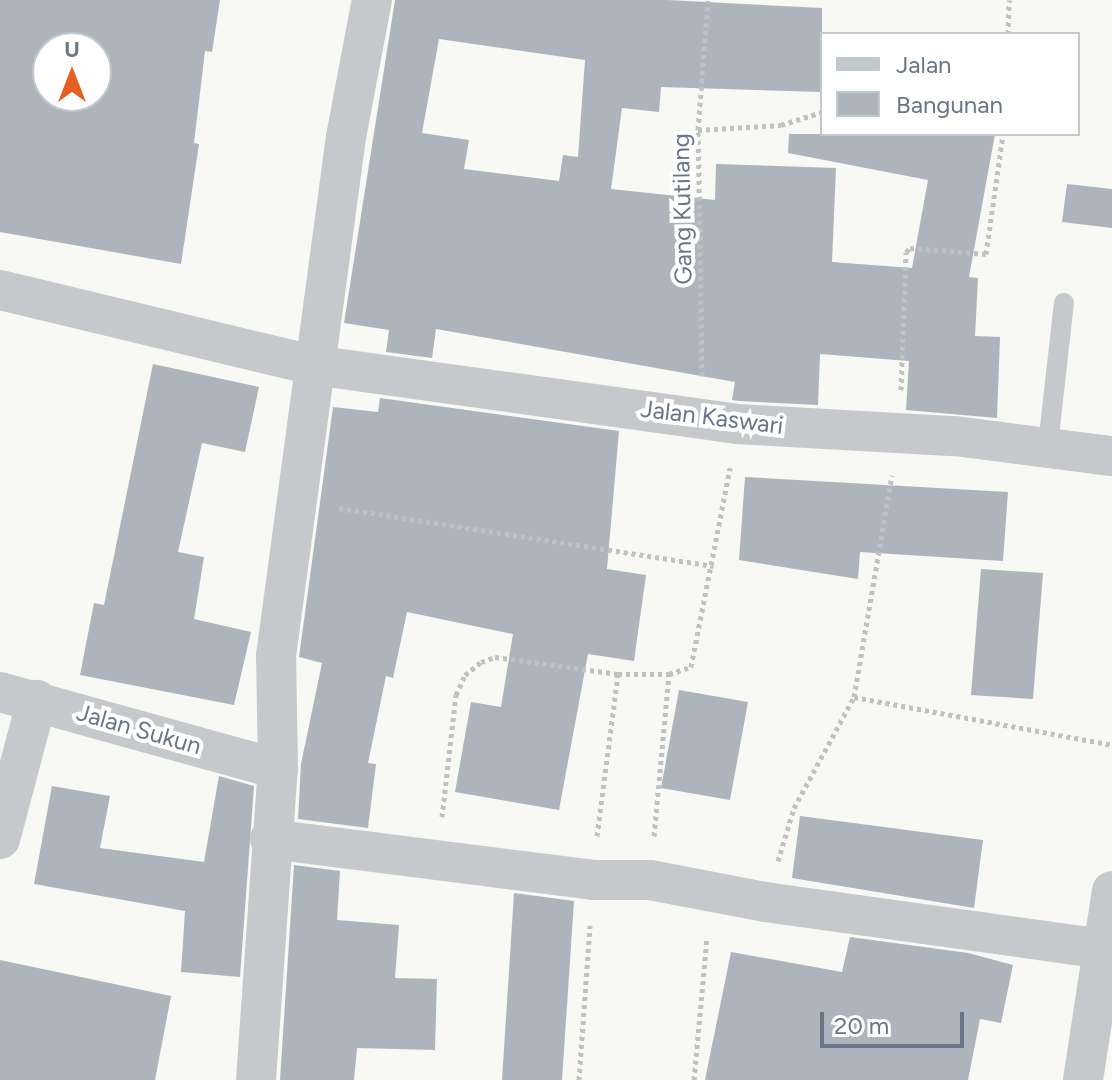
<!DOCTYPE html>
<style>
body{margin:0}
#map{position:relative;width:1112px;height:1080px;overflow:hidden;background:#f8f8f5;font-family:Figtree,sans-serif}
div>[style]{position:absolute}
[style*='--x']{left:calc(var(--x)*1px);top:calc(var(--y)*1px);width:calc(var(--w)*1px);rotate:calc(var(--a)*1deg)}
.building>*{inset:0;background:#adb4bb}
.path>*{height:5px;margin-top:-2.5px;transform-origin:0;background:repeating-linear-gradient(90deg,#bfc1c3 0 4px,transparent 0 8px)}
.service>*{height:20px;margin:-10px;padding:0 10px;transform-origin:10px;border-radius:10px;background:#c5c9cc}
.minor>*{height:40px;margin:-20px;padding:0 20px;transform-origin:20px;border-radius:20px;background:#c5c9cc}
span{translate:-50% -50%;white-space:nowrap;text-align:center;line-height:1.15;-webkit-text-stroke:8px #fff;paint-order:stroke}
.street-label{font-size:24px;color:#667687}
.legend{position:absolute;left:820px;top:32px;width:260px;height:104px;box-sizing:border-box;background:#fff;border:2px solid #c2c8cf;margin:0;padding:10px 14px;list-style:none;font-size:24px;color:#667687}
.legend li{display:flex;align-items:center;gap:16px;height:40px}
.legend b{width:40px;border:2px solid #c2c8cf}
.north{position:absolute;left:32px;top:32px;width:80px;height:80px;box-sizing:border-box;background:#fff;border:2px solid #c2c8cf;border-radius:50%;rotate:0deg;font-size:22px;font-weight:700;line-height:32px;text-align:center;color:#667687}
.north::after{content:'';display:block;margin:auto;width:28px;height:36px;background:#e85f24;clip-path:polygon(50% 0,100% 100%,50% 72%,0 100%)}
.scale{position:absolute;left:820px;top:1012px;width:144px;height:36px;box-sizing:border-box;border:4px solid #667687;border-top:0;padding-left:10px;font-size:24px;line-height:28px;white-space:nowrap;color:#667687;-webkit-text-stroke:6px #fff;paint-order:stroke}
</style>
<div id="map">
<div class="building">
<i style="clip-path:polygon(evenodd,0 0,220px 0,212px 52px,205px 51px,194px 143px,199px 144px,181px 264px,0 232px,0 0,48px 48px,96px 48px,96px 96px,48px 96px,48px 48px)"></i>
<i style="clip-path:polygon(evenodd,395px 0,667px 0,822px 8px,822px 92px,661px 87px,659px 112px,622px 108px,611px 189px,715px 200px,716px 164px,836px 168px,832px 262px,912px 268px,928px 180px,788px 153px,789px 134px,995px 134px,969px 277px,978px 278px,975px 336px,1000px 337px,997px 418px,906px 410px,909px 361px,820px 354px,818px 405px,739px 401px,732px 400px,735px 382px,436px 329px,432px 358px,386px 352px,389px 330px,344px 323px,395px 0,439px 39px,585px 60px,578px 157px,563px 155px,559px 181px,464px 169px,469px 140px,422px 133px,439px 39px)"></i>
<i style="clip-path:polygon(1067px 184px,1112px 189px,1112px 228px,1062px 222px)"></i>
<i style="clip-path:polygon(153px 364px,259px 387px,245px 452px,202px 443px,178px 552px,204px 557px,194px 619px,251px 632px,234px 705px,80px 675px,94px 603px,104px 605px)"></i>
<i style="clip-path:polygon(380px 398px,619px 431px,607px 569px,646px 575px,634px 661px,588px 654px,559px 810px,455px 792px,471px 702px,501px 707px,513px 634px,407px 612px,393px 678px,386px 676px,368px 763px,376px 764px,368px 828px,298px 819px,301px 764px,322px 663px,299px 657px,333px 407px,378px 412px)"></i>
<i style="clip-path:polygon(745px 477px,1008px 492px,1003px 561px,860px 552px,858px 579px,739px 560px)"></i>
<i style="clip-path:polygon(981px 569px,1043px 573px,1033px 699px,971px 695px)"></i>
<i style="clip-path:polygon(679px 690px,748px 702px,730px 800px,661px 788px)"></i>
<i style="clip-path:polygon(219px 776px,254px 786px,240px 977px,181px 972px,185px 911px,34px 884px,52px 786px,110px 796px,100px 848px,204px 862px)"></i>
<i style="clip-path:polygon(800px 816px,983px 840px,974px 908px,792px 878px)"></i>
<i style="clip-path:polygon(294px 865px,340px 871px,337px 920px,399px 925px,395px 978px,437px 979px,435px 1050px,357px 1048px,354px 1080px,280px 1080px)"></i>
<i style="clip-path:polygon(514px 893px,574px 901px,562px 1080px,502px 1080px)"></i>
<i style="clip-path:polygon(850px 937px,968px 953px,1013px 965px,1001px 1023px,980px 1019px,968px 1080px,705px 1080px,731px 952px,842px 972px)"></i>
<i style="clip-path:polygon(0 960px,171px 996px,155px 1080px,0 1080px)"></i>
</div>
<div class="path">
<i style="--x:1008;--y:34;--w:34;--a:-88"></i>
<i style="--x:698;--y:130;--w:83;--a:-3.4"></i>
<i style="--x:781;--y:125;--w:43;--a:-17.6"></i>
<i style="--x:702;--y:376;--w:246;--a:-90.9"></i>
<i style="--x:698;--y:130;--w:130;--a:-85.6"></i>
<i style="--x:901;--y:390;--w:138;--a:-87.9"></i>
<i style="--x:906;--y:252;--w:6;--a:-45"></i>
<i style="--x:910;--y:248;--w:76;--a:4.5"></i>
<i style="--x:986;--y:254;--w:121;--a:-81.9"></i>
<i style="--x:339;--y:508;--w:379;--a:8.8"></i>
<i style="--x:854;--y:697;--w:262;--a:10.5"></i>
<i style="--x:442;--y:817;--w:123;--a:-83.5"></i>
<i style="--x:456;--y:695;--w:22;--a:-66"></i>
<i style="--x:465;--y:675;--w:21;--a:-39"></i>
<i style="--x:481;--y:662;--w:15;--a:-20"></i>
<i style="--x:495;--y:657;--w:124;--a:7.9"></i>
<i style="--x:618;--y:674;--w:51;--a:0"></i>
<i style="--x:669;--y:674;--w:23;--a:-18"></i>
<i style="--x:691;--y:667;--w:203;--a:-78.9"></i>
<i style="--x:597;--y:836;--w:163;--a:-82.6"></i>
<i style="--x:654;--y:836;--w:163;--a:-84.7"></i>
<i style="--x:778;--y:861;--w:55;--a:-73.2"></i>
<i style="--x:794;--y:808;--w:126;--a:-61.6"></i>
<i style="--x:854;--y:697;--w:225;--a:-80.3"></i>
<i style="--x:579;--y:1080;--w:155;--a:-85.9"></i>
<i style="--x:694;--y:1080;--w:144;--a:-84.8"></i>
</div>
<div class="service">
<i style="--x:1048;--y:445;--w:143;--a:-83.6"></i>
</div>
<div class="minor">
<i style="--x:0;--y:290;--w:322;--a:13.5"></i>
<i style="--x:313;--y:365;--w:428;--a:7.9"></i>
<i style="--x:737;--y:424;--w:218;--a:3.2"></i>
<i style="--x:955;--y:436;--w:158;--a:7.3"></i>
<i style="--x:0;--y:692;--w:288;--a:15.5"></i>
<i style="--x:0;--y:839;--w:144;--a:-75.1"></i>
<i style="--x:270;--y:839;--w:326;--a:7.2"></i>
<i style="--x:593;--y:880;--w:57;--a:0"></i>
<i style="--x:650;--y:880;--w:117;--a:10.8"></i>
<i style="--x:765;--y:902;--w:350;--a:7.9"></i>
<i style="--x:256;--y:1080;--w:312;--a:-86"></i>
<i style="--x:278;--y:769;--w:113;--a:-91"></i>
<i style="--x:276;--y:656;--w:524;--a:-82.32"></i>
<i style="--x:346;--y:137;--w:139;--a:-79.3"></i>
<i style="--x:1083;--y:1080;--w:191;--a:-81.3"></i>
</div>
<div class="street-label">
<span style="left:682px;top:209px;rotate:-91deg">Gang Kutilang</span>
<span style="left:712px;top:417px;rotate:7deg">Jalan Kaswari</span>
<span style="left:139px;top:729px;rotate:16deg">Jalan Sukun</span>
</div>
<ul class="legend">
<li><b style="height:10px;background:#c5c9cc"></b>Jalan</li>
<li><b style="height:22px;background:#adb4bb"></b>Bangunan</li>
</ul>
<div class="north">U</div>
<div class="scale">20 m</div>
</div>
